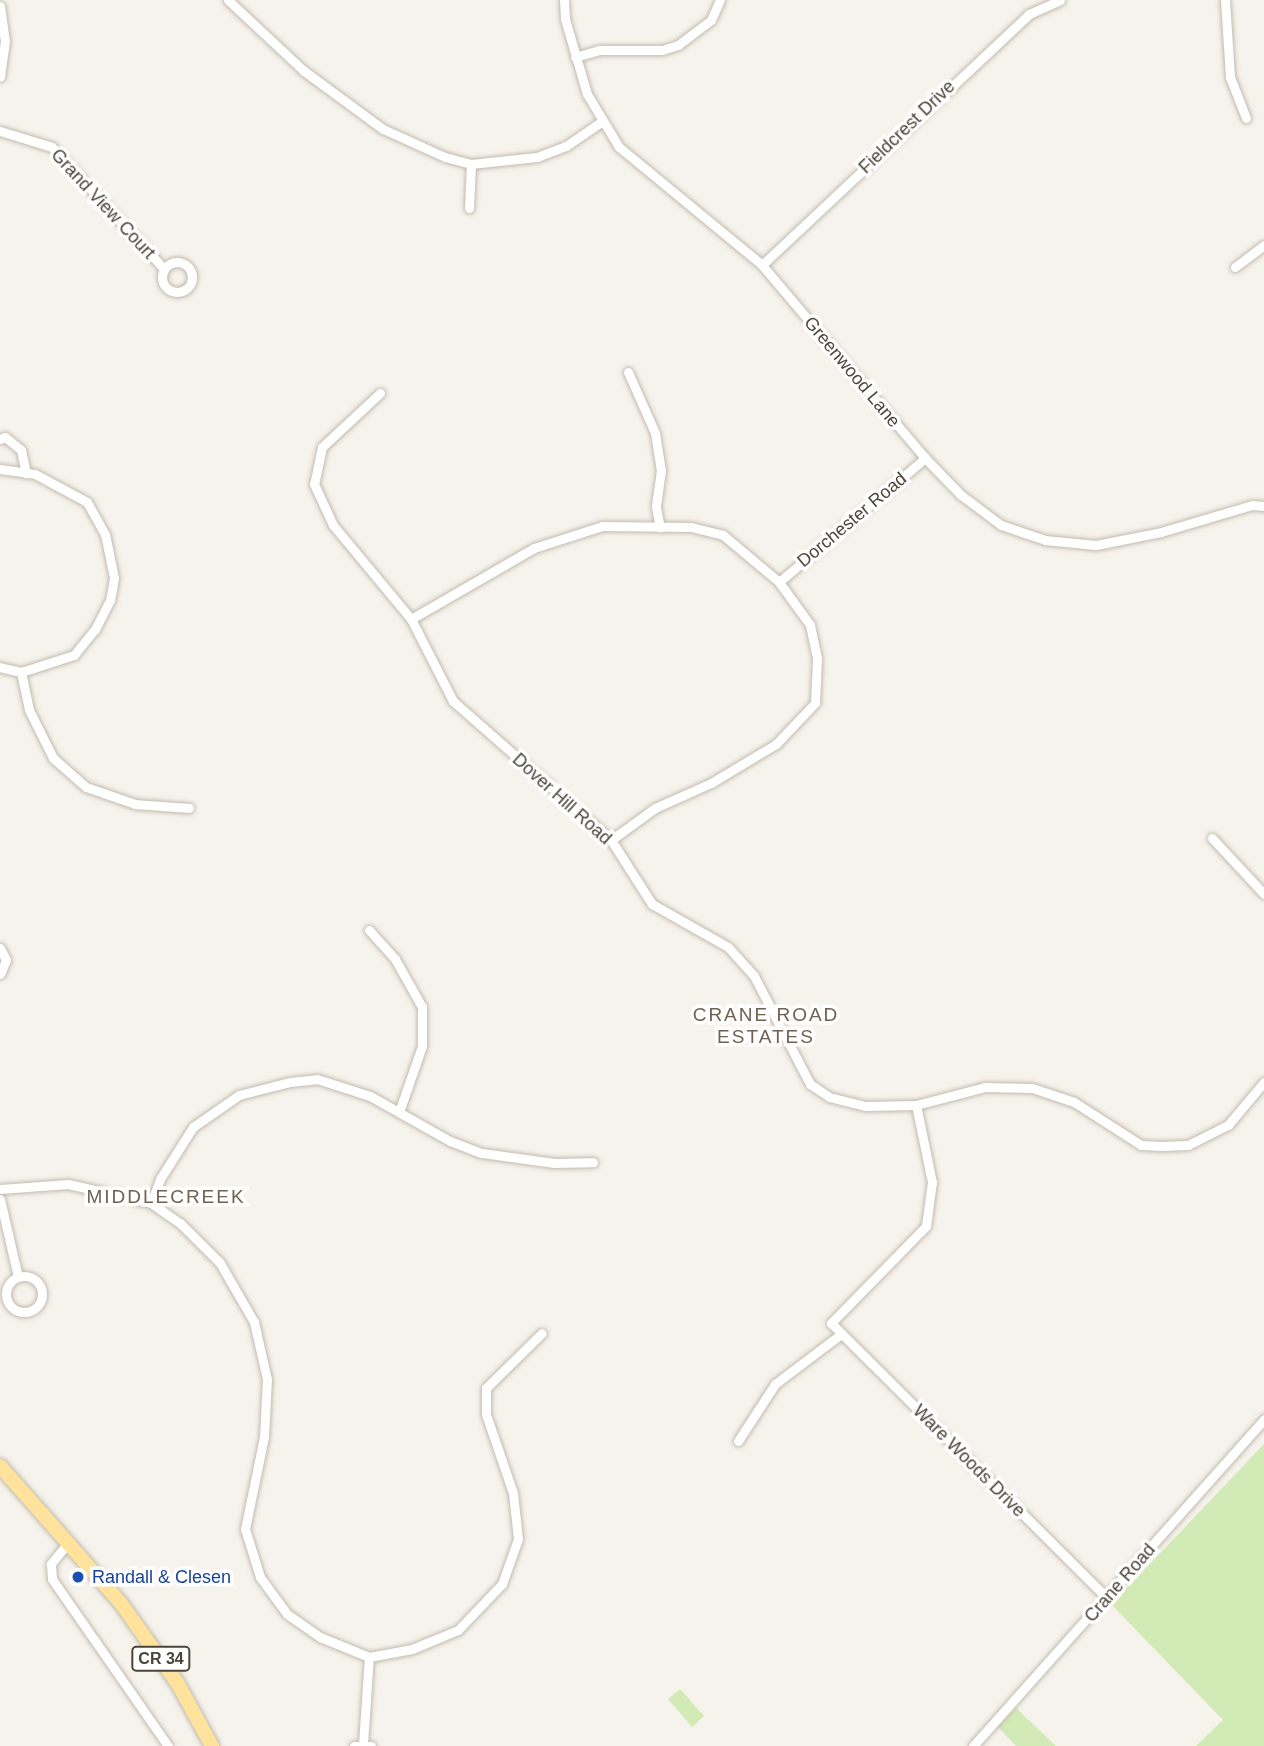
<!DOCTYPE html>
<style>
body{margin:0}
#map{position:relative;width:1264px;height:1746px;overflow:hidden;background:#f6f3ec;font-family:Helvetica,sans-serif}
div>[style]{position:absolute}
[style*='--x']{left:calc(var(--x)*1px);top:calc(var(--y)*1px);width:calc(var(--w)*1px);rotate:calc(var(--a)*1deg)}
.green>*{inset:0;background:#d2eab5}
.roads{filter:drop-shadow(0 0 2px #c2bbae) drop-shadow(0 0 2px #c2bbae)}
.minor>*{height:9px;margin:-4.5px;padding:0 4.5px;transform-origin:4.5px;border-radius:4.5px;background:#fff}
.minor>.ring{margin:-4.5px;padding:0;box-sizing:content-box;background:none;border:9px solid #fff;border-radius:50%}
.primary>*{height:14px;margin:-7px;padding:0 7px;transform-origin:7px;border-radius:7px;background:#ffe39c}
.dots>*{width:19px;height:19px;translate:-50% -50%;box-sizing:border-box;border:4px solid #fff;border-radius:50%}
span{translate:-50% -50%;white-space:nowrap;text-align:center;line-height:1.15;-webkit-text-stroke:7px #fff;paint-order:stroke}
.shield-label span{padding:2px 5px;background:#fff;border:2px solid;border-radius:5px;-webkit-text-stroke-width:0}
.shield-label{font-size:16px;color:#4b4439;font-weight:700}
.street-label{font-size:18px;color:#4b4439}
.transit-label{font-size:18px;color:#164399}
.left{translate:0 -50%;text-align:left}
.neighbourhood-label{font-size:19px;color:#6e6250;letter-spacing:2px}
</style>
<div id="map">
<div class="green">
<i style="clip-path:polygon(1264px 1444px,1264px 1746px,1196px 1746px,1223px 1720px,1108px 1601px,1122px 1586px,1126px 1589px)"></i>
<i style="clip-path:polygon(680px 1689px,704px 1716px,692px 1727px,668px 1699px)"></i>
<i style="clip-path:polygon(1016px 1708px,1056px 1746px,1016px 1746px,998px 1727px)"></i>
</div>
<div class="roads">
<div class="minor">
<i style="--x:228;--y:0;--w:104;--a:43.1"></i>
<i style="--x:304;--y:71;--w:98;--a:36.3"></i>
<i style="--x:383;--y:129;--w:68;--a:24.3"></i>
<i style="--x:445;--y:157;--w:27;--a:15"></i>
<i style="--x:471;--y:164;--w:66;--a:-6.1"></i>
<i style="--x:537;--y:157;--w:31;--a:-21"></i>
<i style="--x:566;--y:146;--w:42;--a:-34.4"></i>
<i style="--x:564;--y:0;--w:19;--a:87"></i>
<i style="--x:565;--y:19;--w:78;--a:73.7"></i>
<i style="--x:587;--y:94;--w:62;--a:58.9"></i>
<i style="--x:619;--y:147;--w:185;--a:39.5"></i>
<i style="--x:762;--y:265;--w:253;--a:49.8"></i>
<i style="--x:925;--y:458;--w:52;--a:45.8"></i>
<i style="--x:961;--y:495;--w:50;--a:36.9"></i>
<i style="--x:1001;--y:525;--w:46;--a:18.8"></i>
<i style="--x:1045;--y:540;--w:51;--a:5.6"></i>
<i style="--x:1096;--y:545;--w:66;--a:-11.3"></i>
<i style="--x:1161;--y:532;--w:95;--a:-16.5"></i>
<i style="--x:1252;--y:505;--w:12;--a:5"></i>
<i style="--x:1225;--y:0;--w:77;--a:86.3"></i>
<i style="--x:1230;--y:77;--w:44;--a:68.7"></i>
<i style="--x:0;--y:6;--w:35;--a:82"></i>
<i style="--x:5;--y:41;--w:36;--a:98"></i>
<i style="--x:575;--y:57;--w:25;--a:-16"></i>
<i style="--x:599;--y:50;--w:63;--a:0"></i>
<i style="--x:662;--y:50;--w:17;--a:-17"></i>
<i style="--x:678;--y:45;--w:41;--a:-37.1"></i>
<i style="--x:711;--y:20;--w:22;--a:-66"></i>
<i style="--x:0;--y:131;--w:54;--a:17.1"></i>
<i style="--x:52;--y:147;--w:166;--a:47.4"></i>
<i style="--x:469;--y:208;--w:44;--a:-87.4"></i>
<i class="ring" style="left:162px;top:262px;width:21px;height:21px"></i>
<i style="--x:762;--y:265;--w:366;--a:-43.2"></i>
<i style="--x:1029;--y:14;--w:34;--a:-24"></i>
<i style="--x:1235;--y:267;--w:36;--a:-37"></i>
<i style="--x:628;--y:372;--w:67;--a:66.1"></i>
<i style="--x:655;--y:433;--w:37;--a:81"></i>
<i style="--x:661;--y:470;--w:37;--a:98"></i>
<i style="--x:656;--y:507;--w:21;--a:79"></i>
<i style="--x:380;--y:393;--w:79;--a:137"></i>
<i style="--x:322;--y:447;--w:38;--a:102"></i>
<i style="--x:314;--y:484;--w:45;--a:65.1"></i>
<i style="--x:333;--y:525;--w:122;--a:50.3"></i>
<i style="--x:411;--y:619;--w:92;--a:62.9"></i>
<i style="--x:453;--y:701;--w:210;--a:41.3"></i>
<i style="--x:611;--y:840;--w:76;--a:57.4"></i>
<i style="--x:652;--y:904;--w:87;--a:29.5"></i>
<i style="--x:728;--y:947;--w:39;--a:48"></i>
<i style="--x:754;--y:976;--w:122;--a:62.6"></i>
<i style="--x:810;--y:1084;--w:23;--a:34"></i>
<i style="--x:829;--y:1097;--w:37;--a:14"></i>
<i style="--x:865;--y:1106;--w:51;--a:-1.1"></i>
<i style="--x:916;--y:1105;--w:71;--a:-14.6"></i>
<i style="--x:985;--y:1087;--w:47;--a:1.2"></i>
<i style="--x:1032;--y:1088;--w:44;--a:18.4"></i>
<i style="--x:1074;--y:1102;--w:80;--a:32.7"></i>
<i style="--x:1141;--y:1145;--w:20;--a:3"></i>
<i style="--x:1161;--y:1146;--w:27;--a:-2"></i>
<i style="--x:1188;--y:1145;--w:45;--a:-26.6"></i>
<i style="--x:1228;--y:1125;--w:56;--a:-50.1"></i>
<i style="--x:0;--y:439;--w:5;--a:-22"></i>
<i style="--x:5;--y:437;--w:21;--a:39"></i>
<i style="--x:21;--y:450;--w:24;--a:78"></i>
<i style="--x:0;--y:469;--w:35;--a:8"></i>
<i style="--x:35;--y:474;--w:59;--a:28.3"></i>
<i style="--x:87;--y:502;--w:37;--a:61"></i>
<i style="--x:105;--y:534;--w:45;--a:78.4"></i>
<i style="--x:114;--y:578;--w:22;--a:100"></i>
<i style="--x:110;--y:600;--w:33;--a:117"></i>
<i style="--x:95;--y:629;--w:33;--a:129"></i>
<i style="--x:74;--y:655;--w:56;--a:162.2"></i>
<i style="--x:21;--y:672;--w:22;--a:-167"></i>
<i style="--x:779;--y:582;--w:192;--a:-40.3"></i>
<i style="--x:411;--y:619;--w:142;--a:-30"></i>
<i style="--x:534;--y:548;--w:71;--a:-17.9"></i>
<i style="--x:602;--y:526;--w:89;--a:0.6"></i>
<i style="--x:691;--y:527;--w:33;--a:14"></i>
<i style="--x:723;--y:535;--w:73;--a:40"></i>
<i style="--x:779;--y:582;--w:53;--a:54.2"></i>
<i style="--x:810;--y:625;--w:35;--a:78"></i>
<i style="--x:817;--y:659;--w:44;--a:92.6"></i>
<i style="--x:815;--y:703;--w:57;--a:133.6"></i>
<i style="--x:776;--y:744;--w:76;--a:149"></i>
<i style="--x:711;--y:783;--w:61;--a:155.9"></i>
<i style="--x:655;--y:808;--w:54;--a:144"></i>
<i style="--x:21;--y:672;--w:39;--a:78"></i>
<i style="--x:29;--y:710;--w:54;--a:63.4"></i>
<i style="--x:53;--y:758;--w:44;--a:41.3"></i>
<i style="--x:86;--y:787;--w:52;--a:19.1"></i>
<i style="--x:135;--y:804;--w:54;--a:4.2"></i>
<i style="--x:1212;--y:838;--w:76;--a:47.1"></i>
<i style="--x:369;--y:930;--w:39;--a:48"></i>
<i style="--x:395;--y:959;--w:55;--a:60.6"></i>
<i style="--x:422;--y:1007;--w:39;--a:90"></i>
<i style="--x:422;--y:1046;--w:67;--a:109.2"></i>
<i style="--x:0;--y:948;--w:13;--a:63"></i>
<i style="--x:6;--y:960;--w:15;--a:113"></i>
<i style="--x:916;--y:1105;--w:79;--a:78.3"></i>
<i style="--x:932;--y:1182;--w:44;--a:97.8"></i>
<i style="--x:926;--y:1226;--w:136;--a:134.4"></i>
<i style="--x:831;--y:1323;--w:390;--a:44.9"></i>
<i style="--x:0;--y:1189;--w:68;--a:-4.2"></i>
<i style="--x:68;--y:1184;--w:85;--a:12.9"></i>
<i style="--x:151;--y:1203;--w:35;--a:35"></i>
<i style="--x:180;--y:1223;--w:57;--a:45"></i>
<i style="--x:220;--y:1263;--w:68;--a:60"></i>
<i style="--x:254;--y:1322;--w:58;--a:77.2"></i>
<i style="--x:267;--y:1379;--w:58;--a:93"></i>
<i style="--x:264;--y:1437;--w:94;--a:101.7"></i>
<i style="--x:245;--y:1529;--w:50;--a:72.6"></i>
<i style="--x:260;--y:1577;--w:46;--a:53.9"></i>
<i style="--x:287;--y:1614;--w:40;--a:34.9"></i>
<i style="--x:320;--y:1637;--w:53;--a:22.2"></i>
<i style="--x:369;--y:1657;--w:44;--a:-10.5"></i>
<i style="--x:412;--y:1649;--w:50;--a:-22.4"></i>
<i style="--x:458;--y:1630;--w:64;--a:-46.3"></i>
<i style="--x:502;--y:1584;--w:48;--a:-70.4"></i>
<i style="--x:518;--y:1539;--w:46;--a:-96.2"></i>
<i style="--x:513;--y:1493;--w:83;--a:-108.9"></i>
<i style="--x:486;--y:1414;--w:26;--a:-90"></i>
<i style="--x:486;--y:1388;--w:78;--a:-44.5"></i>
<i style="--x:0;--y:1199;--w:80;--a:77"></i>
<i style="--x:151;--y:1203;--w:26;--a:-69"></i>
<i style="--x:160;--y:1179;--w:62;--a:-57.6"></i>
<i style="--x:193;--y:1127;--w:56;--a:-34.8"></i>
<i style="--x:239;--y:1095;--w:53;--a:-14.3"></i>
<i style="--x:290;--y:1082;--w:27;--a:-6"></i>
<i style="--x:317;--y:1079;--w:56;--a:17.8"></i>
<i style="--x:370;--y:1096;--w:92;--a:29.4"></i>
<i style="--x:450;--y:1141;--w:34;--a:21"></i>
<i style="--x:482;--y:1153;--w:73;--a:7.9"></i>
<i style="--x:554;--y:1163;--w:39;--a:-1"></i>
<i class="ring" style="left:6px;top:1276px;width:27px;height:27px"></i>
<i style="--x:738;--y:1441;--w:68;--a:-57"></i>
<i style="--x:775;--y:1384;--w:83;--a:-37.1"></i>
<i style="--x:67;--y:1544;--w:26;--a:129"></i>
<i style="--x:51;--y:1564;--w:15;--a:86"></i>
<i style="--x:52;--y:1579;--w:203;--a:55.2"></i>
<i style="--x:363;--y:1744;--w:87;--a:-86.1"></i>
<i style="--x:354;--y:1746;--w:17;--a:0"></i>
<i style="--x:973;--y:1746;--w:438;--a:-48.3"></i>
</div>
<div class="primary">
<i style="--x:0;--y:1466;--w:181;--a:48.6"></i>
<i style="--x:120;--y:1602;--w:100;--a:54.7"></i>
<i style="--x:178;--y:1684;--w:71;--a:61.3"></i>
</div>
</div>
<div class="dots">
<i style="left:78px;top:1577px;background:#1a4fb4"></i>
</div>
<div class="shield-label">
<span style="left:161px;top:1659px">CR 34</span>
</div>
<div class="street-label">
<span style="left:907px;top:127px;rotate:-44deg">Fieldcrest Drive</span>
<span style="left:103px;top:204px;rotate:47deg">Grand View Court</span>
<span style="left:852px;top:372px;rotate:50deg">Greenwood Lane</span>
<span style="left:852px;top:520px;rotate:-40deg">Dorchester Road</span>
<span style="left:562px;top:799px;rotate:42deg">Dover Hill Road</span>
<span style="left:969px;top:1461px;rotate:45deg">Ware Woods Drive</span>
<span style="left:1120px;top:1583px;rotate:-49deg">Crane Road</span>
</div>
<div class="transit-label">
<span class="left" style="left:92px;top:1577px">Randall &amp; Clesen</span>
</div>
<div class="neighbourhood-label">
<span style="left:766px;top:1026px">CRANE ROAD<br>ESTATES</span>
<span style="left:166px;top:1197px">MIDDLECREEK</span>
</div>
</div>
